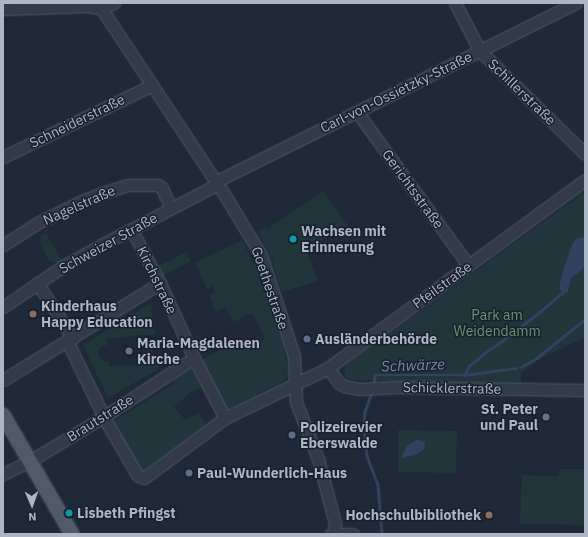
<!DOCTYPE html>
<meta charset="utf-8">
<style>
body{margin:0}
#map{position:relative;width:588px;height:537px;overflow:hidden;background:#1f2939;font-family:"IBM Plex Sans",sans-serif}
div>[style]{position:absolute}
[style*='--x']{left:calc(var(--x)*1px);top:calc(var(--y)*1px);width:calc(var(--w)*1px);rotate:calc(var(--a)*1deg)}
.green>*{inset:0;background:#21363a}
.water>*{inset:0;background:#304260}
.stream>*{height:2.5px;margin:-1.25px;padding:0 1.25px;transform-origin:1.25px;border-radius:1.25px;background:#304260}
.roads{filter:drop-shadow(0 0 1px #505967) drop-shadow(0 0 1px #505967)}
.minor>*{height:11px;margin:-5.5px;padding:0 5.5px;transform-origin:5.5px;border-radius:5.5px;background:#333b49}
.major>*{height:14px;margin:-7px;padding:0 7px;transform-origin:7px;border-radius:7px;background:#515a6a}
.dots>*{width:11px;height:11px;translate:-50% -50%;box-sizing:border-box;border:2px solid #19202e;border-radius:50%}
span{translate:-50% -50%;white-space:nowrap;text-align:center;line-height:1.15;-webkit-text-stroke:3px #19202e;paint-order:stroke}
.street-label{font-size:14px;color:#adb6c6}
.poi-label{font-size:14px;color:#adb6c6;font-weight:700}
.left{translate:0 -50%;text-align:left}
.right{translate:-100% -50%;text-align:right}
.park-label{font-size:14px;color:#649872}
.water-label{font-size:15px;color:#748bb1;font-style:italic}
.frame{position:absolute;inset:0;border:4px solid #adb6c6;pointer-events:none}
.north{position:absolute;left:12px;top:485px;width:40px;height:40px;-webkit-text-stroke:3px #19202e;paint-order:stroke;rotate:178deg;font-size:11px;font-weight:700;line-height:16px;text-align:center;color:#adb6c6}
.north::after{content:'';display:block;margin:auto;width:14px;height:18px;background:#adb6c6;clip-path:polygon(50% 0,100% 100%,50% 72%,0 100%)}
</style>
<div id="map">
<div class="green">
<i style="clip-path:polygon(323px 191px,348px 226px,305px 248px,318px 281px,282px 292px,272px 259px,258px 231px,265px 227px,267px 229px)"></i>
<i style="clip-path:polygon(585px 192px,585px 237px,577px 238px,572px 244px,562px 274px,559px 288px,561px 291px,566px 293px,569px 289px,571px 278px,583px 269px,585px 265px,585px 337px,540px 359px,521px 373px,521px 383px,355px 380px,348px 379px,345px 376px,345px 367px,348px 363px)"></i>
<i style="clip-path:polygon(46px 233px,62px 261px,57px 264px,48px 260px,41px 244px,40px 236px)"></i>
<i style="clip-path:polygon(242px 240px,256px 267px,282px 342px,289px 374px,282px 382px,229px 409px,226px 408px,201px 360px,230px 345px,237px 338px,240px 345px,245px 343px,248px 348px,265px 339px,252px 313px,234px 322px,225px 307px,216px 312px,209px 295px,215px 292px,213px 286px,207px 289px,195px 263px)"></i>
<i style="clip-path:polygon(186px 252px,191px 261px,163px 276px,158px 266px)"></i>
<i style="clip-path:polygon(151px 303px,155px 334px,137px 335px,134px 338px,132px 336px,107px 339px,107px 346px,103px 345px,98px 352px,101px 360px,106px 362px,109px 361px,110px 368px,111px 366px,135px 365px,137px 362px,140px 364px,158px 361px,159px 369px,108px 398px,83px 345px)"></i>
<i style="clip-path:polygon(192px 369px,202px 387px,194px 392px,193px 390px,174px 407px,185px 420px,199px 413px,206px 424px,141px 473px,111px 423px,175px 383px,173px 380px)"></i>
<i style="clip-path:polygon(398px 430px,457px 431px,456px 473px,398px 472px)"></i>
<i style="clip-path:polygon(559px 469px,585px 469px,585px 525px,520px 524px,522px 475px,559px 476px)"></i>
</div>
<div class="water">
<i style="clip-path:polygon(585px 237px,585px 265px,583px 269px,571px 278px,568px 292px,566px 293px,561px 291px,559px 288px,562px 274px,572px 244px,577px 238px)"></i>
<i style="clip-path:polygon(418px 439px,425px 442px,424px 449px,415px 455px,401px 458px,407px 446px)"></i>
</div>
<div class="stream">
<i style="--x:521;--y:367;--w:20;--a:-30"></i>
<i style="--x:538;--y:357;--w:60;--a:-39"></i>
<i style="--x:464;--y:375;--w:10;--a:-61"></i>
<i style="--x:469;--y:366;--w:23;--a:-40"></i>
<i style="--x:487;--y:351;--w:13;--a:-32"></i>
<i style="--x:498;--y:344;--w:49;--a:-37.6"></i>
<i style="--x:537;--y:314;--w:34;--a:-40"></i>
<i style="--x:563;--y:292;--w:3;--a:-72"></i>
<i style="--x:373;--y:385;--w:10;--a:-79"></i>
<i style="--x:375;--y:375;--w:89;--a:0"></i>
<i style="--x:464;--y:375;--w:52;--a:-7.7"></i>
<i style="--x:372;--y:392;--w:21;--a:109"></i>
<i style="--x:365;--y:412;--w:15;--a:94"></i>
<i style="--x:364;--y:427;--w:29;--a:84"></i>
<i style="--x:367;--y:456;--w:31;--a:69"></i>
<i style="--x:378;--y:485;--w:49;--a:85.3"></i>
</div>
<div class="roads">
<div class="minor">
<i style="--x:455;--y:3;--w:54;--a:62.5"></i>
<i style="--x:480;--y:51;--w:147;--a:44.4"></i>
<i style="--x:101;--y:8;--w:223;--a:56.5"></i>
<i style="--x:224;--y:194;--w:71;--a:58.8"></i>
<i style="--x:261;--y:255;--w:106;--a:71.9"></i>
<i style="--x:294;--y:356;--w:46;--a:87.5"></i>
<i style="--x:296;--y:402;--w:61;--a:68.9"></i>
<i style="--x:318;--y:459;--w:66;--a:75.1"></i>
<i style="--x:335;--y:523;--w:11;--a:100"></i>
<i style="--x:3;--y:9;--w:85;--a:-2"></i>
<i style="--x:88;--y:6;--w:13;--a:9"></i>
<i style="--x:101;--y:8;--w:14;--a:-21"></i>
<i style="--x:357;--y:112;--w:189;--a:54"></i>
<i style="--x:3;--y:157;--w:165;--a:-25.8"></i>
<i style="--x:131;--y:229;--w:61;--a:61.8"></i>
<i style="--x:160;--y:283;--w:82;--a:65.6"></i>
<i style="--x:194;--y:358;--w:68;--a:62.7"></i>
<i style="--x:3;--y:245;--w:45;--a:-32.3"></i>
<i style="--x:41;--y:221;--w:48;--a:-26"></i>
<i style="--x:84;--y:200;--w:19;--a:-21"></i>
<i style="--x:102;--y:193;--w:27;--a:-17"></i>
<i style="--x:128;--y:185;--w:30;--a:0"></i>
<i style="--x:158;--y:185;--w:5;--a:37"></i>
<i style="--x:162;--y:188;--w:22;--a:66"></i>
<i style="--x:37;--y:283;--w:66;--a:56.8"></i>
<i style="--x:3;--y:307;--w:73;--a:-34.3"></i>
<i style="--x:63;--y:266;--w:43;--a:-28.9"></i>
<i style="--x:101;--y:245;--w:123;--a:-27.6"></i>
<i style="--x:210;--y:188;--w:14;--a:-39"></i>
<i style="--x:221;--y:179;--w:396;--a:-26.4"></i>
<i style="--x:67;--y:341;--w:91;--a:64"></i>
<i style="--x:107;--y:423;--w:61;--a:59.7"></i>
<i style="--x:138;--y:476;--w:6;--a:18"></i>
<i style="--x:144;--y:478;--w:101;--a:-36.5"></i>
<i style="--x:225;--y:418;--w:114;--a:-25.9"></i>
<i style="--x:328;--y:368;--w:318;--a:-36.2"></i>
<i style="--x:328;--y:368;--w:19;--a:54"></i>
<i style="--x:339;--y:383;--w:6;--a:31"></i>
<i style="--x:344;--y:386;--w:16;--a:11"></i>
<i style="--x:360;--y:389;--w:36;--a:-3"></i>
<i style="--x:396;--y:387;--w:189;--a:0.9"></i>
<i style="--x:3;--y:380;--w:185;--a:-31.7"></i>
<i style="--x:3;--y:474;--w:30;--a:-26"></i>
<i style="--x:30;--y:461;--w:85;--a:-31.1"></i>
<i style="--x:103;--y:417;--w:108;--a:-33"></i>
<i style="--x:331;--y:534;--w:22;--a:0"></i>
</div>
<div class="major">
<i style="--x:3;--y:415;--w:138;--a:59.9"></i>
</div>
</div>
<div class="dots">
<i style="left:293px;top:239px;background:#0f9aa8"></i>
<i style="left:33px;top:314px;background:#8d6e63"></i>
<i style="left:307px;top:339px;background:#5c6f8a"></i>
<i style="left:129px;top:351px;background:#6b7280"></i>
<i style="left:546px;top:417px;background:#6b7280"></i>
<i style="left:292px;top:435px;background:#5c6f8a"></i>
<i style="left:189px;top:473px;background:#5c6f8a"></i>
<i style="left:69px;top:513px;background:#0f9aa8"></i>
<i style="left:489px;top:515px;background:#8d6e63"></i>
</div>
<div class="street-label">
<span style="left:396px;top:92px;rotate:-26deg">Carl-von-Ossietzky-Straße</span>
<span style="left:522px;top:92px;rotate:44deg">Schillerstraße</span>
<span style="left:77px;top:121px;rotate:-26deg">Schneiderstraße</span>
<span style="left:413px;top:189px;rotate:54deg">Gerichtsstraße</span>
<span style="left:79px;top:205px;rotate:-24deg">Nagelstraße</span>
<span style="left:108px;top:243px;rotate:-29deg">Schweizer Straße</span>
<span style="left:157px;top:280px;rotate:64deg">Kirchstraße</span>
<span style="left:442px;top:285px;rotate:-36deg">Pfeilstraße</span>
<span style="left:270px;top:288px;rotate:71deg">Goethestraße</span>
<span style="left:452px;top:388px;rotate:1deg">Schicklerstraße</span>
<span style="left:100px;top:418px;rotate:-32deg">Brautstraße</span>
</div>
<div class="poi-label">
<span class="left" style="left:301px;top:239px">Wachsen mit<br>Erinnerung</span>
<span class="left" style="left:41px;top:314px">Kinderhaus<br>Happy Education</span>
<span class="left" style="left:315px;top:339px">Ausländerbehörde</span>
<span class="left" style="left:137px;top:351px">Maria-Magdalenen<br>Kirche</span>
<span class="right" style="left:538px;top:417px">St. Peter<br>und Paul</span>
<span class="left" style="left:300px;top:435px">Polizeirevier<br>Eberswalde</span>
<span class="left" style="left:197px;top:473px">Paul-Wunderlich-Haus</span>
<span class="left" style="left:77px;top:513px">Lisbeth Pfingst</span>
<span class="right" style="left:481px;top:515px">Hochschulbibliothek</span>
</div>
<div class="park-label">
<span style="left:497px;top:323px">Park am<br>Weidendamm</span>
</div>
<div class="water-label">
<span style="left:413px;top:365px;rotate:-2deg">Schwärze</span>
</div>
<div class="frame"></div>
<div class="north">N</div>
</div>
